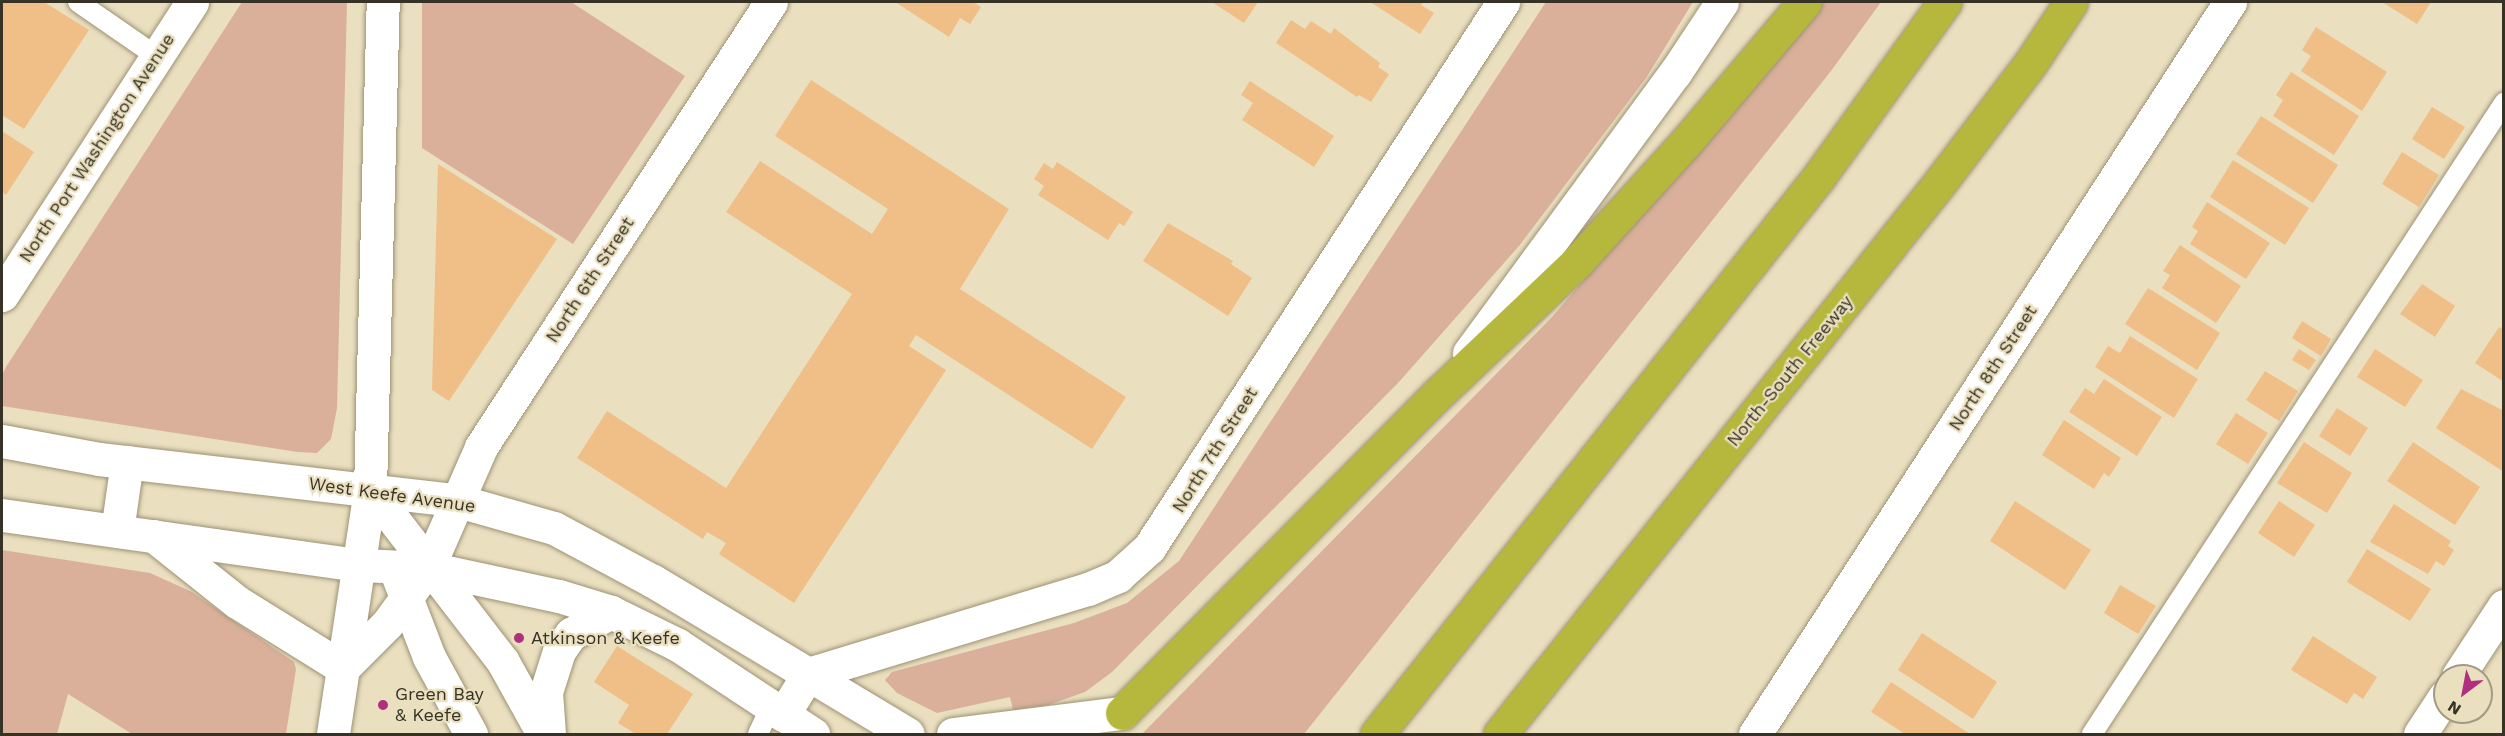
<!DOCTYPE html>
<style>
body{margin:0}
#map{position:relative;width:2505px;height:736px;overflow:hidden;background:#eadfbf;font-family:"Work Sans",sans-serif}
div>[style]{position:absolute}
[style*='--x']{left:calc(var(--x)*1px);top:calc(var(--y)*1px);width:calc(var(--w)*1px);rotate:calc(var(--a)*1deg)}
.green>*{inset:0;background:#dab09b}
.building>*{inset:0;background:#f0bf88}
.roads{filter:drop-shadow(0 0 2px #9d9275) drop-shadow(0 0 2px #9d9275)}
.service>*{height:20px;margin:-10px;padding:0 10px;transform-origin:10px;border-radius:10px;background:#fff}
.minor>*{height:33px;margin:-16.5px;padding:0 16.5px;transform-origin:16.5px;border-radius:16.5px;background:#fff}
.tertiary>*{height:33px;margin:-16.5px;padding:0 16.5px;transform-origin:16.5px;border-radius:16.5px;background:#fff}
.secondary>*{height:33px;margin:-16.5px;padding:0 16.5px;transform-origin:16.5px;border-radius:16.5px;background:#fff}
.motorway>*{height:33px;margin:-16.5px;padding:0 16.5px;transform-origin:16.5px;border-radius:16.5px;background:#b5b83c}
.dots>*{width:16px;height:16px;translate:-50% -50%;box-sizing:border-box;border:3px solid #eadfbf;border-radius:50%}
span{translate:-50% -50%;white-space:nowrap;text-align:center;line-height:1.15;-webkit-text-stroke:4.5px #eadfbf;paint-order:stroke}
.street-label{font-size:18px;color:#363225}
.poi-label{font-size:18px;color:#363225}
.left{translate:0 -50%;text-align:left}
.frame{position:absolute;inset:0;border:3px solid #363225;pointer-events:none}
.north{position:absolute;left:2433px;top:664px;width:60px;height:60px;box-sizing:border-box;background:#eadfbf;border:2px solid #a29a81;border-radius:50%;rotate:212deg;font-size:16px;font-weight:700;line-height:24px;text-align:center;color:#363225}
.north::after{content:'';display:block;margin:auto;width:21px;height:27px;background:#af307e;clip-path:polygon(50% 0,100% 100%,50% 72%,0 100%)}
</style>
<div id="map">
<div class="green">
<i style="clip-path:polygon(242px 2px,347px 2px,337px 408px,331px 439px,317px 453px,298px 452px,2px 406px,2px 375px,6px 367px)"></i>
<i style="clip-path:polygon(422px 2px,571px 2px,685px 76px,573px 244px,422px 148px)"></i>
<i style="clip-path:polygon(1546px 2px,1693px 2px,1646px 78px,1519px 246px,1398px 383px,1112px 672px,1085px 692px,1048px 705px,1013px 710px,1010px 697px,937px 713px,897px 693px,885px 680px,892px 672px,1074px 623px,1127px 603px,1179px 561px)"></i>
<i style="clip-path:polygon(1823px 2px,1881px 2px,1831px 71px,1304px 734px,1142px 734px,1552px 317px)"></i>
<i style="clip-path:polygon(2px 550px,150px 573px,192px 592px,294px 662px,296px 669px,286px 734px,132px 734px,68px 694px,57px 734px,2px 734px)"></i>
</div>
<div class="building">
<i style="clip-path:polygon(2px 2px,44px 2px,89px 30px,24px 129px,2px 115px)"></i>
<i style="clip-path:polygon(895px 2px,973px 2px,981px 7px,970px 24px,960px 18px,949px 37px)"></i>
<i style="clip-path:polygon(1212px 2px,1258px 2px,1244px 23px)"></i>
<i style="clip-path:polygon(1370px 2px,1423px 2px,1421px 5px,1434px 13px,1420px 34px)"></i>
<i style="clip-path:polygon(2382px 2px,2431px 2px,2417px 24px)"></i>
<i style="clip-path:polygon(1291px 20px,1305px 29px,1311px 21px,1331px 34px,1334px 28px,1380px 63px,1378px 67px,1389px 74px,1371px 102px,1359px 95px,1357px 97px,1276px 43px)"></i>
<i style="clip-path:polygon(2316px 27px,2387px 72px,2362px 111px,2301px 71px,2311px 56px,2302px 50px)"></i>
<i style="clip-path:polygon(2291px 72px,2359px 116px,2334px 155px,2273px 116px,2283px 100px,2276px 95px)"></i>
<i style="clip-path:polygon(811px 80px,1009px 209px,960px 289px,1126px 397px,1092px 449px,916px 335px,909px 346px,946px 370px,794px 603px,719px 554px,726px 543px,707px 532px,703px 539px,577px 458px,607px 411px,726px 488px,852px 294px,726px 212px,760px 161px,872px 234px,888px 209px,775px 136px)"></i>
<i style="clip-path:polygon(1250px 81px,1334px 136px,1314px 167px,1242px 120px,1253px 103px,1241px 95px)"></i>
<i style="clip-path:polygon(2432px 107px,2465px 127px,2444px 159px,2412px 139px)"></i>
<i style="clip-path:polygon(2261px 116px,2338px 165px,2313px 203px,2236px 154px)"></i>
<i style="clip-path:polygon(2px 131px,34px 152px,6px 195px,2px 192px)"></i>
<i style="clip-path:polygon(2402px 152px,2439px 175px,2419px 207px,2382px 184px)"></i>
<i style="clip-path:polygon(2233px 160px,2309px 208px,2285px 245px,2210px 197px)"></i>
<i style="clip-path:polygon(1057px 162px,1133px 212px,1124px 226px,1119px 223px,1108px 240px,1038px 195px,1044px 186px,1034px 179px,1044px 163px,1053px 169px)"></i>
<i style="clip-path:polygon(438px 164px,557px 239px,449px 401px,432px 390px)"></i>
<i style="clip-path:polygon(2207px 202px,2270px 243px,2246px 279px,2190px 244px,2198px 231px,2192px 227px)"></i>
<i style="clip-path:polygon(1168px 223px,1233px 261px,1231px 264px,1252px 278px,1228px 316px,1143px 261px)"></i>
<i style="clip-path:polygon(2180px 245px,2241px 286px,2216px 323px,2162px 288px,2170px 275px,2163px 271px)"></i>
<i style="clip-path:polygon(2422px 284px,2455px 306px,2435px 337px,2400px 314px)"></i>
<i style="clip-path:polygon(2148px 288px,2220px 333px,2197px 370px,2125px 324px)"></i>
<i style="clip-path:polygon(2302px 321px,2331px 339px,2321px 356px,2292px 338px)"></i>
<i style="clip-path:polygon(2499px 327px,2504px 330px,2504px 382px,2475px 363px)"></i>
<i style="clip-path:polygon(2130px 336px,2198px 379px,2174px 418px,2095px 367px,2108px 346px,2120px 353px)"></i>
<i style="clip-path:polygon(2299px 349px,2316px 360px,2309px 370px,2292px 360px)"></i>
<i style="clip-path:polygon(2375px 349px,2423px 380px,2405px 407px,2357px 377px)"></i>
<i style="clip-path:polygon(2265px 371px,2298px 391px,2279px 421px,2246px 400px)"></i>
<i style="clip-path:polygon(2104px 379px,2162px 417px,2137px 456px,2069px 412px,2085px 388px,2094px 394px)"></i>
<i style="clip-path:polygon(2461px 389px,2504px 411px,2504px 472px,2436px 428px)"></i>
<i style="clip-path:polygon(2337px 408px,2368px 428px,2350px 456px,2319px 436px)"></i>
<i style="clip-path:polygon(2236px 413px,2268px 433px,2248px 464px,2216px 444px)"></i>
<i style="clip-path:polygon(2064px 420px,2121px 458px,2109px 477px,2104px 473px,2094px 489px,2042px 455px)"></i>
<i style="clip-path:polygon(2304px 442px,2352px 473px,2327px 513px,2277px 483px)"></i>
<i style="clip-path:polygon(2413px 442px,2480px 487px,2455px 525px,2387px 481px)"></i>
<i style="clip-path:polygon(2015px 501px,2091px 550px,2065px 590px,1990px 541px)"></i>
<i style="clip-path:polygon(2279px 501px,2315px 525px,2294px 557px,2258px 533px)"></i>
<i style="clip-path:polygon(2394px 504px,2451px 541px,2448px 546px,2454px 550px,2444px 566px,2436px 561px,2428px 574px,2370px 542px)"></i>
<i style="clip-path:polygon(2367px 549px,2431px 589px,2410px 621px,2347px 582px)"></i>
<i style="clip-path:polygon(2120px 585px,2156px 606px,2138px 634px,2104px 613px)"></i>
<i style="clip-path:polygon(1922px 633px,1997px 682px,1973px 719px,1898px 670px)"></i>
<i style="clip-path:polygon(2313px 636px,2377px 677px,2363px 699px,2354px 693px,2347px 704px,2291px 670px)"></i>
<i style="clip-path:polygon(617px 646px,693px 694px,667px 734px,636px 734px,618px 723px,629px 705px,594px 682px)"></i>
<i style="clip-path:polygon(1891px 682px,1970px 734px,1905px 734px,1871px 712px)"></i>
</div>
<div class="roads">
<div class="service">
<i style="--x:78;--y:2;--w:95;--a:34.7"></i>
<i style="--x:758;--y:734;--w:31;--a:-65"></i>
<i style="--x:2092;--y:734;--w:754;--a:-56.86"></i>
</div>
<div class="minor">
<i style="--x:428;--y:568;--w:132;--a:-66.3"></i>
<i style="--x:481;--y:447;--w:531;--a:-56.91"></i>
<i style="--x:2458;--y:676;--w:84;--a:-56.7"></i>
<i style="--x:783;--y:715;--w:48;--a:-58.6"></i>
<i style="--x:808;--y:674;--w:293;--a:-16.9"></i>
<i style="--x:1088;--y:589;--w:33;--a:-23"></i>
<i style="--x:1118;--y:576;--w:42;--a:-42.1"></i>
<i style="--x:1149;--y:548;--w:651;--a:-57.04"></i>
<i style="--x:2420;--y:734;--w:45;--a:-56.7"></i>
</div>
<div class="tertiary">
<i style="--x:1469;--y:353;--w:348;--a:-53.7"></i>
<i style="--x:1675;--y:73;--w:85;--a:-56.5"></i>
<i style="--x:2;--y:441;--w:99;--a:10.5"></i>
<i style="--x:99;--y:459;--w:358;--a:6.6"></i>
<i style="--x:455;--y:500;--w:103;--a:15.8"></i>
<i style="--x:554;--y:528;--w:112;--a:28.2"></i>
<i style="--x:653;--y:581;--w:297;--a:31"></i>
<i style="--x:370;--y:489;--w:218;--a:52.4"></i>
<i style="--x:503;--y:662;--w:82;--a:60.9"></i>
<i style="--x:2;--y:515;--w:361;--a:8"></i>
<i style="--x:360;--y:565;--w:68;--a:2.5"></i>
<i style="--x:428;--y:568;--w:134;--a:12.1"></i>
<i style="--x:559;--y:596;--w:54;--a:17.1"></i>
<i style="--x:611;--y:612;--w:75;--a:26.2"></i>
<i style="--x:678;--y:645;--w:162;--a:33.4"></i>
<i style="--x:117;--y:531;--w:70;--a:-81.8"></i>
<i style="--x:397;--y:574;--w:89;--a:68.9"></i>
<i style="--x:429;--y:657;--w:88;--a:61.4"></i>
<i style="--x:549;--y:734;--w:42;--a:-94.1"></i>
<i style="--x:546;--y:692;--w:43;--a:-72.4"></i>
<i style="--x:559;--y:651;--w:21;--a:-55"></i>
<i style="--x:571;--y:634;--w:46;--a:-28.8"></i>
<i style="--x:953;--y:734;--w:170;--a:-7.1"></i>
<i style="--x:1755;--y:734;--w:873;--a:-57.02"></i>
</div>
<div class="secondary">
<i style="--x:2;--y:295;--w:349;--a:-57"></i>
<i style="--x:154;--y:536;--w:106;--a:38.5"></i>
<i style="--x:237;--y:602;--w:125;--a:31.9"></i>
<i style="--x:343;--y:668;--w:62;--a:-45"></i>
<i style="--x:387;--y:624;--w:69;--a:-53.8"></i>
<i style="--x:333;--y:734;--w:248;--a:-81.4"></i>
<i style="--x:370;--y:489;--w:487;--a:-88.5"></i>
</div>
<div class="motorway">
<i style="--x:1122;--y:713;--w:452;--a:-45.3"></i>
<i style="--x:1440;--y:392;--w:189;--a:-43.5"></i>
<i style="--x:1577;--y:262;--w:164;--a:-47.7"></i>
<i style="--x:1687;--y:141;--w:182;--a:-49.7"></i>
<i style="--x:1377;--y:734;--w:710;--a:-51.58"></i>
<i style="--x:1818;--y:178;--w:217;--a:-54.2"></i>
<i style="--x:1500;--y:734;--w:702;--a:-51.42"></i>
<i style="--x:1938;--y:185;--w:152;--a:-52.8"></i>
<i style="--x:2030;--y:64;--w:74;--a:-56.5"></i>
</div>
</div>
<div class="dots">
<i style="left:519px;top:638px;background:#af307e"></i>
<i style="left:383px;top:705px;background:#af307e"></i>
</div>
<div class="street-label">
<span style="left:97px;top:148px;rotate:-57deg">North Port Washington Avenue</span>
<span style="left:590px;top:280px;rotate:-57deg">North 6th Street</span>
<span style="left:1993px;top:368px;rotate:-57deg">North 8th Street</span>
<span style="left:1790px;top:371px;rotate:-51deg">North-South Freeway</span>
<span style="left:1215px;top:450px;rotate:-58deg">North 7th Street</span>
<span style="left:392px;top:495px;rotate:8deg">West Keefe Avenue</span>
</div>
<div class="poi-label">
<span class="left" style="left:531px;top:638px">Atkinson &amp; Keefe</span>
<span class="left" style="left:395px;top:705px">Green Bay<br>&amp; Keefe</span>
</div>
<div class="frame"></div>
<div class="north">N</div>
</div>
